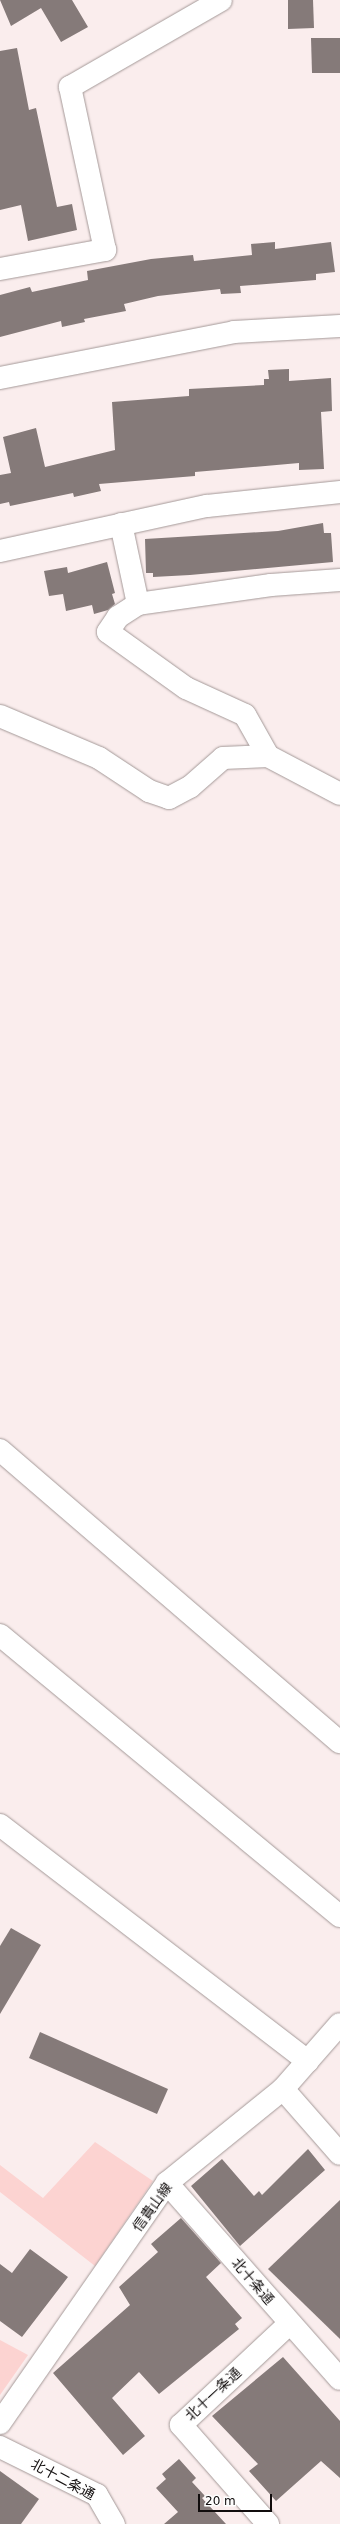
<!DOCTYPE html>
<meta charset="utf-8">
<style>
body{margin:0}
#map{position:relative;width:340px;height:2524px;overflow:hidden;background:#faeded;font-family:"DejaVu Sans","Noto Sans JP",sans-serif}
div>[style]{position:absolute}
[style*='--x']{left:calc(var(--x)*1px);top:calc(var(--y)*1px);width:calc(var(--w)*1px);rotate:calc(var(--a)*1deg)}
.green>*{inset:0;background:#fcd3d1}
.building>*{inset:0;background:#857a79}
.roads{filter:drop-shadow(0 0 1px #a49998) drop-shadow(0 0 1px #a49998)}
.street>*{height:22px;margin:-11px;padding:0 11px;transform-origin:11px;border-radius:11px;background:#fff}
.secondary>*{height:22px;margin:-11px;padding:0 11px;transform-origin:11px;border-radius:11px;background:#fff}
span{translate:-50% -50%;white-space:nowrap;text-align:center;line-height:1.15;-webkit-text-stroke:3.5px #fefefe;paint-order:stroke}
.street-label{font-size:14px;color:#110d0d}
.scale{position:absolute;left:198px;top:2494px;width:74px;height:18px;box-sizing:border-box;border:2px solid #110d0d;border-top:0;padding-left:5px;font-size:12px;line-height:14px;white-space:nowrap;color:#110d0d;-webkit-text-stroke:3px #fefefe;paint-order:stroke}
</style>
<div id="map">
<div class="green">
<i style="clip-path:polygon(95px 2142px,153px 2181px,95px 2266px,0 2192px,0 2165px,43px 2198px)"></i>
<i style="clip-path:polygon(0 2340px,28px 2355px,0 2395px)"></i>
</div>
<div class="building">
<i style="clip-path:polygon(0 0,72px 0,88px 27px,61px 42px,41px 8px,11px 26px)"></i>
<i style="clip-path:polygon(288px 0,313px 0,314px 28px,288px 29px)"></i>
<i style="clip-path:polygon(311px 38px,340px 38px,340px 73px,312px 73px)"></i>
<i style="clip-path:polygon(17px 48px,29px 110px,36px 108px,57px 207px,72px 204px,77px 230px,28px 241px,21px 205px,0 210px,0 51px)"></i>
<i style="clip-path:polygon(275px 242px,275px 249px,331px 242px,335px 272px,316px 274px,316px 280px,240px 286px,241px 293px,221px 294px,220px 289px,158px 296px,124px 304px,126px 311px,84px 319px,85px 322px,62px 327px,61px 321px,0 337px,0 295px,30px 287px,32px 292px,88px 280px,87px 271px,151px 259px,193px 255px,194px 261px,252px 255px,251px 244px)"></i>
<i style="clip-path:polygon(289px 369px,289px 381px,331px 378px,332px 411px,321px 412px,324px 469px,299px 470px,299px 463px,195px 472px,195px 476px,99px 484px,101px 491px,74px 497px,73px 493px,10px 506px,9px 502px,0 504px,0 475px,11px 473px,3px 437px,36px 428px,45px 467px,115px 450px,112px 402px,189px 396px,189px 389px,264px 385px,264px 379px,269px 379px,268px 370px)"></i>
<i style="clip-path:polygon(323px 523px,324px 533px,331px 533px,333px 562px,190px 575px,153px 577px,153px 573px,146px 573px,145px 539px,278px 531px)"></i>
<i style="clip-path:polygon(107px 562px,115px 593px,112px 594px,115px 604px,108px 610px,94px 614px,92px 605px,66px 611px,63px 594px,49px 596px,44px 571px,67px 567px,68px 573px)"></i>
<i style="clip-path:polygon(11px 1928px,41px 1945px,0 2014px,0 1946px)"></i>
<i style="clip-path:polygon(40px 2032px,168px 2089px,157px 2114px,29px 2058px)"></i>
<i style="clip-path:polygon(308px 2149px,325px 2170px,240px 2246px,191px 2186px,222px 2159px,254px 2196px,259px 2191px,262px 2195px)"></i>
<i style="clip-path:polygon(340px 2200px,340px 2339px,268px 2269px)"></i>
<i style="clip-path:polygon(181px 2218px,221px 2263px,206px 2277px,242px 2318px,235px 2324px,239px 2329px,159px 2394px,139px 2372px,112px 2398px,145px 2436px,123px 2455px,53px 2373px,130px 2305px,119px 2287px,158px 2252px,151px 2244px)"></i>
<i style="clip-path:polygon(30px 2249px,68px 2277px,22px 2337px,0 2321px,0 2264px,12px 2273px)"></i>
<i style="clip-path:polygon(283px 2357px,340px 2421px,340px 2478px,321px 2461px,276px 2501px,249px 2471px,258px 2464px,212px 2416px)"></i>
<i style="clip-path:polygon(179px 2459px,196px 2478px,192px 2482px,205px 2496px,202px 2498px,226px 2524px,164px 2524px,178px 2512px,156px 2488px,166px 2479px,162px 2474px)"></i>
<i style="clip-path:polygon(0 2471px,39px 2499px,21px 2524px,0 2524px)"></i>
</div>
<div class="roads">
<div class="street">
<i style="--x:0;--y:269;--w:107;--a:-10.3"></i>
<i style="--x:105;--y:250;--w:167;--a:-102.1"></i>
<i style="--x:70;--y:87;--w:174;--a:-29.9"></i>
<i style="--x:121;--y:524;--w:82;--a:78"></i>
<i style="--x:0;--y:551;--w:212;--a:-12.3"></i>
<i style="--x:207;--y:506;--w:134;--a:-6"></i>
<i style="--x:340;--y:580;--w:69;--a:175.9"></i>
<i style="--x:271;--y:585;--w:134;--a:171.9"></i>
<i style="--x:138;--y:604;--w:24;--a:147"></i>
<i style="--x:118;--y:617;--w:18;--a:124"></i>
<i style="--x:108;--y:632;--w:96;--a:35.7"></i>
<i style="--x:186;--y:688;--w:65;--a:24.6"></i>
<i style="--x:245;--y:715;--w:47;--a:60.7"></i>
<i style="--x:268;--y:756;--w:81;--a:27.8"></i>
<i style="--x:0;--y:716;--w:108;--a:23"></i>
<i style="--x:99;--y:758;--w:60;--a:33.4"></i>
<i style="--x:149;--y:791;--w:21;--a:19"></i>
<i style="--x:169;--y:798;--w:24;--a:-28"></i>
<i style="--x:190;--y:787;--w:44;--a:-41.3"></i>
<i style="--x:223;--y:758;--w:45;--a:-2.5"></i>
<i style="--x:0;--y:1450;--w:448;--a:40.7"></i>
<i style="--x:0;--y:1635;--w:441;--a:39.6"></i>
<i style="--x:0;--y:1825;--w:388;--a:37.5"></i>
<i style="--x:283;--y:2089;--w:86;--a:48.8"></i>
<i style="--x:167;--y:2183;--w:261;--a:48.6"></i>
<i style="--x:0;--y:2447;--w:108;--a:26.3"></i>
<i style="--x:97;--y:2495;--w:34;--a:60"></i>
<i style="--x:268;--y:2524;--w:132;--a:-131.3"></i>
<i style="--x:181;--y:2425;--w:149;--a:-43.1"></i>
</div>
<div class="secondary">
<i style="--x:0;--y:378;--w:238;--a:-11.1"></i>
<i style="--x:234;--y:332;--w:106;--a:-3.2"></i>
<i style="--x:0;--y:2423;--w:292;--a:-55.2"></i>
<i style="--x:167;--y:2183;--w:149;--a:-39"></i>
<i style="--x:283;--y:2089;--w:86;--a:-48.8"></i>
</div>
</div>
<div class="street-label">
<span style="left:152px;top:2207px;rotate:-54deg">信貴山線</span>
<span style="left:253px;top:2281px;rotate:49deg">北十条通</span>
<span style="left:213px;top:2394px;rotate:-43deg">北十一条通</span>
<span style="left:63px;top:2479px;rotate:28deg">北十二条通</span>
</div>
<div class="scale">20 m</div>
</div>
